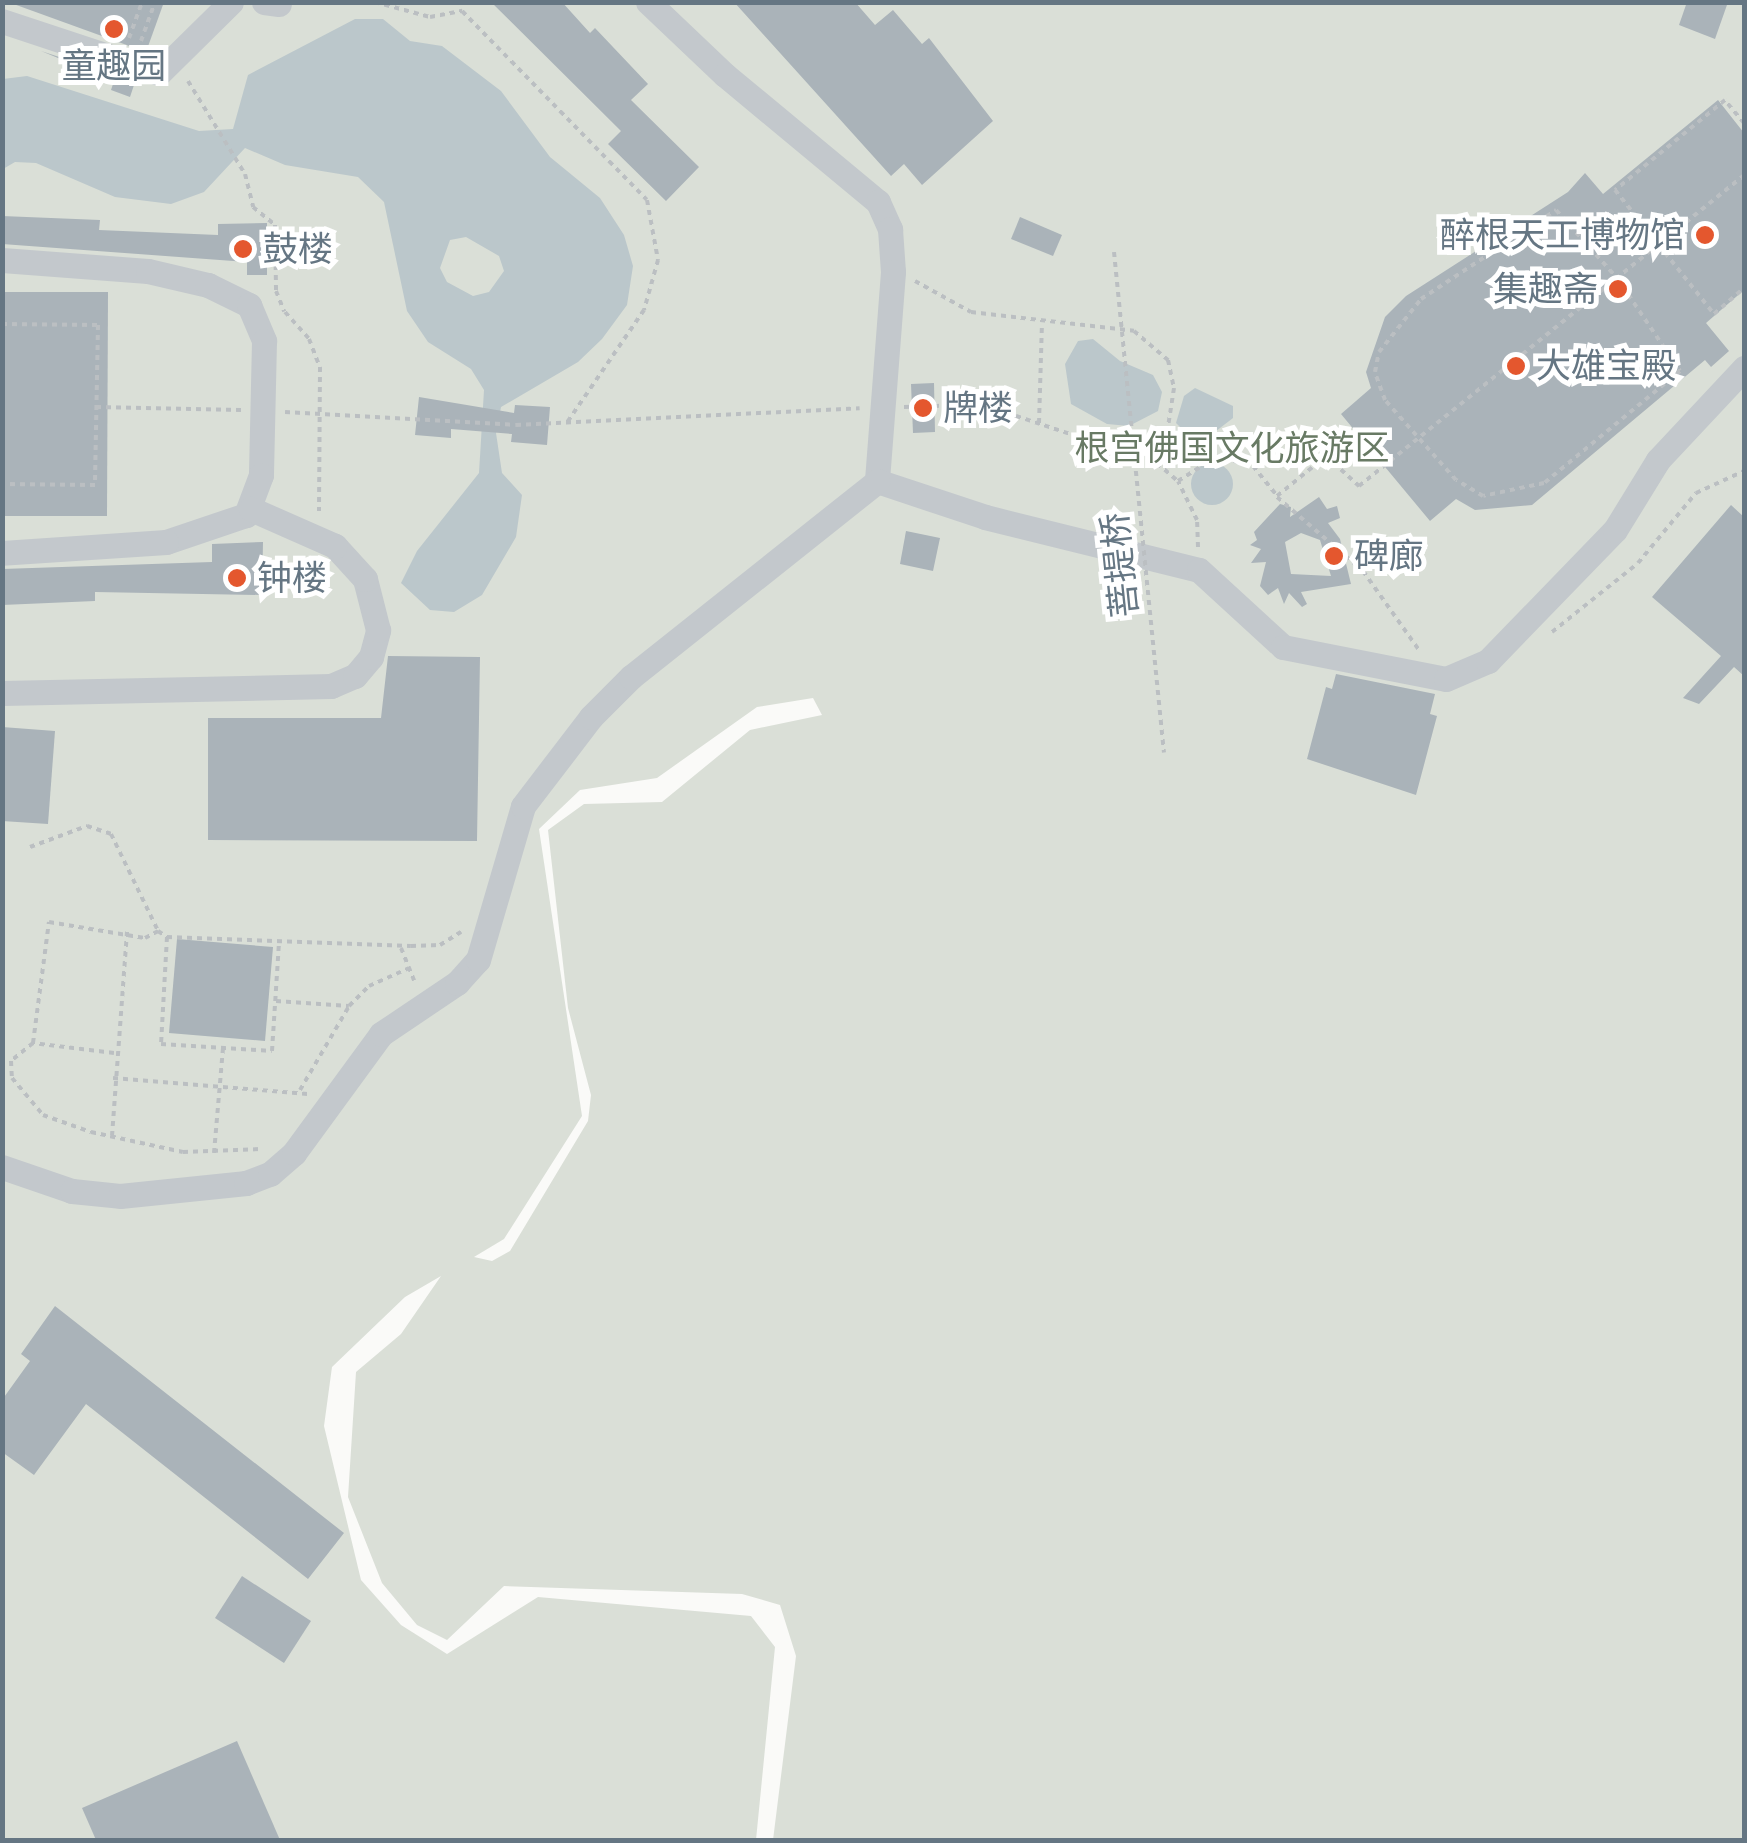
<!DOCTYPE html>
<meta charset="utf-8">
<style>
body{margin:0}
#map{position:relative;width:1747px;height:1843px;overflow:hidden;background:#fafaf8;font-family:"Fira Sans Condensed","Noto Sans SC",sans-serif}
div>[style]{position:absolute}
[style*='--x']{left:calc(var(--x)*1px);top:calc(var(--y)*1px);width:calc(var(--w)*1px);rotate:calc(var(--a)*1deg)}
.green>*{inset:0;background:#dadfd7}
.water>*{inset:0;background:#bbc7cb}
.round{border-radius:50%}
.building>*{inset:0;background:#aab3b9}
.path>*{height:4px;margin-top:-2px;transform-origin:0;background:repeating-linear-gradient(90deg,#bbbfc2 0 5px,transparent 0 10px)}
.minor>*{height:25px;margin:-12.5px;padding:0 12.5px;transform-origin:12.5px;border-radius:12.5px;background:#c3c8cc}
.path-bridge>*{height:4px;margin-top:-2px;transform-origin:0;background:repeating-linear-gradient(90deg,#bbbfc2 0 5px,transparent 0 10px)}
.dots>*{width:28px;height:28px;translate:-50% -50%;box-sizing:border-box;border:5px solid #fff;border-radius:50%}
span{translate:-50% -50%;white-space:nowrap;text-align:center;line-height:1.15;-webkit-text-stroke:10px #fff;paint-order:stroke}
.poi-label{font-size:35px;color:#657683}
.right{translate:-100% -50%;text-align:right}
.left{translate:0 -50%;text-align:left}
.park-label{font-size:35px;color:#687a64}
.street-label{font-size:35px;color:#657683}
.frame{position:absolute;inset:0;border:5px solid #657683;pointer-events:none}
</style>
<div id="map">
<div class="green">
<i style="clip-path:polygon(evenodd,3px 3px,1744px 3px,1744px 1840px,773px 1840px,796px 1656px,780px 1605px,742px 1594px,504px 1586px,447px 1640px,417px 1625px,382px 1583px,348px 1497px,356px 1372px,401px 1334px,441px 1276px,405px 1297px,332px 1367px,324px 1426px,361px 1580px,401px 1625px,447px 1654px,538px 1597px,751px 1616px,775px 1647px,756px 1840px,3px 1840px,3px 3px,813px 698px,822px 715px,750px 730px,662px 802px,584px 804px,548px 830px,568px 1008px,591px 1095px,588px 1121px,510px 1251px,492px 1261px,474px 1257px,504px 1239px,582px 1116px,539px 829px,580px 790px,657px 778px,757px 707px,813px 698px)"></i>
</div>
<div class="water">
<i style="clip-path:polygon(evenodd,355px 19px,383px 19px,410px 41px,442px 46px,501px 91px,550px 157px,600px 198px,624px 235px,633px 266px,627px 305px,602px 339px,578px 362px,501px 407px,496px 433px,502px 473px,522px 495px,516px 537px,482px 595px,454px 612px,430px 610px,401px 583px,417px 551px,479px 473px,484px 390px,471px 369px,428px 342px,407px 311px,384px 202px,358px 177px,285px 165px,245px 148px,204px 192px,171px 204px,115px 197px,36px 163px,15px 162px,3px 169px,3px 79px,27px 76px,199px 131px,233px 129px,248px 75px,355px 19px,466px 237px,499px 256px,504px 271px,489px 292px,473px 296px,447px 282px,440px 268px,450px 240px,466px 237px)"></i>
<i style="clip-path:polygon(1093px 339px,1120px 361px,1153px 375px,1162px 392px,1158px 411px,1129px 426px,1107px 424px,1071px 404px,1065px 364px,1078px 341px)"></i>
<i style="clip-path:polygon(1195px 388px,1233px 406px,1233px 418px,1207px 438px,1189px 436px,1176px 423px,1184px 396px)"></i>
<i class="round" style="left:1191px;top:463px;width:42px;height:42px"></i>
</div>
<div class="building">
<i style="clip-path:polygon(8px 2px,164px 2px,146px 52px)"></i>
<i style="clip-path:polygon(491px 2px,562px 2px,590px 33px,595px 28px,648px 84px,631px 100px,699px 167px,666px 201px,608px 144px,621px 131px)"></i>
<i style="clip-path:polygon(734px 2px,855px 2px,875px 25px,893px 10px,922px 44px,929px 38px,993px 121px,922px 185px,904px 164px,891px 176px)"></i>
<i style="clip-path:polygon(1687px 2px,1728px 2px,1715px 39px,1679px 25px)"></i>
<i style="clip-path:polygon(41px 51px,135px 82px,130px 97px,111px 90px,114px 81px)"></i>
<i style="clip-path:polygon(1718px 100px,1744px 133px,1744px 290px,1706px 323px,1729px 351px,1711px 367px,1705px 360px,1532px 505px,1475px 510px,1456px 499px,1430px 521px,1341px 414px,1371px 388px,1366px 372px,1385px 317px,1406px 296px,1568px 192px,1585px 173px,1603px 194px)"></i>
<i style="clip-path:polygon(2px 216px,100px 220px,99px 230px,218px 235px,218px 224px,267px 223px,267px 275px,247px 275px,247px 262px,2px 244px)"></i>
<i style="clip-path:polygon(1020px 217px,1062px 235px,1053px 256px,1011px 239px)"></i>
<i style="clip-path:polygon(2px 292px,108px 292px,107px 516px,2px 516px)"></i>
<i style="clip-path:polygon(934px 383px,935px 432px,913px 433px,911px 384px)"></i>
<i style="clip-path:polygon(419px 397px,514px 413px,515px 405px,550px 407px,547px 445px,511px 442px,512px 434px,451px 429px,451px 438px,415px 435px)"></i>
<i style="clip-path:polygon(evenodd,1319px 497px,1327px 509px,1337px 506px,1340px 518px,1328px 523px,1340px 539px,1351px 584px,1301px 592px,1307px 604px,1302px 607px,1289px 593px,1284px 604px,1278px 588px,1268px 595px,1260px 586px,1266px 562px,1251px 563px,1261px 549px,1250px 545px,1257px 540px,1254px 532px,1280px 504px,1291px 507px,1290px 517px,1319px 497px,1301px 533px,1320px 540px,1331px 576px,1291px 574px,1285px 542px,1301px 533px)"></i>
<i style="clip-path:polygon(1731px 505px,1744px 517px,1744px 676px,1734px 667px,1699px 704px,1683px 698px,1721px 656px,1652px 597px)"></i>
<i style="clip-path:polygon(906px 531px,940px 538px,933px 571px,900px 564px)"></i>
<i style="clip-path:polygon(263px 542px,262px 595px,95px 592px,95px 601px,2px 605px,2px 569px,212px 562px,212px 544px)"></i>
<i style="clip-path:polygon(388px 656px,480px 657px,477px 841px,208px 840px,208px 718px,381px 718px)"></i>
<i style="clip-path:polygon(1336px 674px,1435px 694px,1430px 714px,1437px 716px,1416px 795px,1307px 759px,1326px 687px,1332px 689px)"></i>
<i style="clip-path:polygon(2px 727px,55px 731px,48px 824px,2px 821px)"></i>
<i style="clip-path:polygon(177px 939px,273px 947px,265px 1041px,169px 1033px)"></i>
<i style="clip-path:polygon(55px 1306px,344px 1533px,308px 1579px,86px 1404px,34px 1475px,2px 1452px,2px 1400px,30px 1361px,21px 1354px)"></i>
<i style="clip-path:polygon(242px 1576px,311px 1621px,284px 1663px,215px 1618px)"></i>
<i style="clip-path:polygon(237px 1741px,280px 1840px,96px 1840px,82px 1808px)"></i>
</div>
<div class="path">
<i style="--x:375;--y:2;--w:57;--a:15.3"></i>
<i style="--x:430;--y:17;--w:33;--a:-11"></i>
<i style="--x:462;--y:11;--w:264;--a:45.6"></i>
<i style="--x:647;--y:200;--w:61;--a:79.6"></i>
<i style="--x:658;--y:260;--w:52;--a:105.6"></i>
<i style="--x:644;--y:310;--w:138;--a:124.4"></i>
<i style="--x:129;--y:38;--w:38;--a:-70"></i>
<i style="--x:141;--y:41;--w:41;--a:-70.3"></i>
<i style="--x:188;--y:81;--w:109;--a:58.5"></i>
<i style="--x:245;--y:174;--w:34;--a:76"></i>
<i style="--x:253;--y:207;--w:28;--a:39"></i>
<i style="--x:275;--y:225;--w:66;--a:89.1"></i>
<i style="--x:276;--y:291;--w:22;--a:68"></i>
<i style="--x:1744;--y:123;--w:30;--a:-130"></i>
<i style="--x:1725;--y:100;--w:142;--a:140.7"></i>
<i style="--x:1615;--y:190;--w:159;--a:51.4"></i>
<i style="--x:1714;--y:314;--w:40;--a:-41"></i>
<i style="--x:1556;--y:210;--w:91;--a:48.1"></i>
<i style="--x:1617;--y:278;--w:112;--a:55.9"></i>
<i style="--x:1680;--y:371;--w:176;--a:140.5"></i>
<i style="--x:1544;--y:483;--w:62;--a:168"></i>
<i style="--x:1483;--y:496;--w:31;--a:-149"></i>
<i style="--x:1456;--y:480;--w:107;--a:-131.6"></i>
<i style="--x:1385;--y:400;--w:30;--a:-110"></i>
<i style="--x:1375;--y:372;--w:20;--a:-79"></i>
<i style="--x:1379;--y:352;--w:68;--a:-51.6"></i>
<i style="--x:1421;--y:299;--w:162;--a:-33.4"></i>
<i style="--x:915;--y:281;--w:64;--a:29"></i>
<i style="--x:971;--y:312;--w:164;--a:6.6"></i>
<i style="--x:1134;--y:331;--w:45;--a:40.5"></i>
<i style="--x:1168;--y:360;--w:29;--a:78"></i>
<i style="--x:1174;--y:388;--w:46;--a:98.8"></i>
<i style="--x:1167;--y:433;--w:23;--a:40"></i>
<i style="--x:1185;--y:448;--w:70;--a:14.8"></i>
<i style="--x:1253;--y:466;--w:38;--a:51"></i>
<i style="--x:1277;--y:496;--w:63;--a:-39.2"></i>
<i style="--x:1326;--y:456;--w:45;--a:42.3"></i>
<i style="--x:1359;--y:486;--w:495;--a:-38.9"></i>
<i style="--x:285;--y:312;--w:36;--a:48"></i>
<i style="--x:309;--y:339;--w:30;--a:69"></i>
<i style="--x:320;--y:367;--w:144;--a:90.4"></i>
<i style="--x:2;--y:324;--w:96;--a:0.6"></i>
<i style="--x:98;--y:325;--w:160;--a:91.1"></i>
<i style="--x:95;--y:485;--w:93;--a:-179.4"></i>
<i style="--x:96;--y:407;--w:145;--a:1.2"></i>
<i style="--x:904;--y:407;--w:59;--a:-1.9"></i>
<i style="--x:963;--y:405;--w:54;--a:11.7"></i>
<i style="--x:1016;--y:416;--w:149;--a:18.4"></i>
<i style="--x:1157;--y:463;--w:28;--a:41"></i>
<i style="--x:285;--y:412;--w:231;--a:3.2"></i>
<i style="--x:516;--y:425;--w:344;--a:-2.8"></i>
<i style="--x:1039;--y:423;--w:99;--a:-88.3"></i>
<i style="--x:1277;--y:497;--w:113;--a:40.7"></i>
<i style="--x:1363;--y:571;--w:97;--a:54.7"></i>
<i style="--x:1198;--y:547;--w:27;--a:-92"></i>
<i style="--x:1197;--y:520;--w:43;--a:-116"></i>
<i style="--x:1178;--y:481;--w:45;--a:-32.3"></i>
<i style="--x:1552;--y:632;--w:110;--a:-38.7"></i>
<i style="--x:1638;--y:563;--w:91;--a:-50.4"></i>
<i style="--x:1696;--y:493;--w:53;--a:-24.6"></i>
<i style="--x:30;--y:847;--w:61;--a:-20.2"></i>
<i style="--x:87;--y:826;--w:25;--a:18"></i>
<i style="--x:111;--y:834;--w:108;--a:64.1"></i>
<i style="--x:158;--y:931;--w:11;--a:34"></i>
<i style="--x:167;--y:937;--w:244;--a:2.1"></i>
<i style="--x:411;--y:946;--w:29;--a:-2"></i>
<i style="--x:440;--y:945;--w:25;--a:-32"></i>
<i style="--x:167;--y:937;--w:107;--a:93.2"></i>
<i style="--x:161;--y:1044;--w:111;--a:3.6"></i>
<i style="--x:272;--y:1051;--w:109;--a:-86.3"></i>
<i style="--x:401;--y:948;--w:35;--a:68"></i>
<i style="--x:276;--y:1001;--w:73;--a:3.9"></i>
<i style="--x:33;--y:1043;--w:122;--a:-82.5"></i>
<i style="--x:49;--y:922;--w:97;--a:9.5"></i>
<i style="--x:145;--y:938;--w:15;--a:-28"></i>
<i style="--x:114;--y:1053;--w:82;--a:-173"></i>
<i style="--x:33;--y:1043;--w:28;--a:141"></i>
<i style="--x:11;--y:1061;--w:17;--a:87"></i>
<i style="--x:12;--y:1078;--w:48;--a:50"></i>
<i style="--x:43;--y:1115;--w:51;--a:19.5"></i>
<i style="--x:91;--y:1132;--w:94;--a:12.3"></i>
<i style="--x:183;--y:1152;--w:78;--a:-2.2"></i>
<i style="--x:113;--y:1078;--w:195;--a:4.7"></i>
<i style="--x:300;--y:1090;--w:97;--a:-59.7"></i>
<i style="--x:349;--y:1006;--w:28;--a:-45"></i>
<i style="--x:369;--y:986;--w:44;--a:-24.2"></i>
<i style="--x:112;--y:1136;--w:205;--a:-85.8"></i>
<i style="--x:214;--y:1153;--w:105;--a:-85.1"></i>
</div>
<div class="minor">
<i style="--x:264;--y:2;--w:15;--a:8"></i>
<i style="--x:648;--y:2;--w:106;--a:43.5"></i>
<i style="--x:725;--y:75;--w:199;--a:39.7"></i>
<i style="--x:878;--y:202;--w:30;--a:66"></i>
<i style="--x:890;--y:229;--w:43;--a:86"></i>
<i style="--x:893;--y:272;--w:210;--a:94.4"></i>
<i style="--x:2;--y:21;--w:165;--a:18.3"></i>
<i style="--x:159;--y:73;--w:101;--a:-44.6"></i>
<i style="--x:2;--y:260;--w:146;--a:4.3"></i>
<i style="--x:148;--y:271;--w:62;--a:13.1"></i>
<i style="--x:208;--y:285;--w:46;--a:26"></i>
<i style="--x:249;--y:305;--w:39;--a:67"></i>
<i style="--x:264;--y:341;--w:134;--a:91.3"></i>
<i style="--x:261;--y:475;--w:43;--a:110.6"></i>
<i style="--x:246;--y:515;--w:84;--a:161.4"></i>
<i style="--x:166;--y:542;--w:164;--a:176.2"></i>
<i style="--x:877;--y:481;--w:114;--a:18.4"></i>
<i style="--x:985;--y:517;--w:220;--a:13.9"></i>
<i style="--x:1199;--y:570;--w:114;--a:42.5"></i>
<i style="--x:1283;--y:647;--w:166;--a:11.1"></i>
<i style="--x:1446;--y:679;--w:46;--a:-23.2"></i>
<i style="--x:1488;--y:661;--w:182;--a:-45.9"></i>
<i style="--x:1615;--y:530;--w:82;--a:-58.4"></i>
<i style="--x:1658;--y:460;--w:126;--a:-46.9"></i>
<i style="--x:2;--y:693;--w:329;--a:-1.2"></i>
<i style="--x:331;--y:686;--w:26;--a:-23"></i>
<i style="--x:355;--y:676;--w:25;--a:-50"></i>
<i style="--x:371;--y:657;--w:28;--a:-75"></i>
<i style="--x:378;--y:630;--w:53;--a:-104.3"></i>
<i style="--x:365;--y:579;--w:45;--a:-132.3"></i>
<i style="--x:335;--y:546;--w:92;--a:-156.2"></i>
<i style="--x:2;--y:1167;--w:74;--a:18.9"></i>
<i style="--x:72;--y:1191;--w:48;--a:5.9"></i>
<i style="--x:120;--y:1196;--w:127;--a:-5.9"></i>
<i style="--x:246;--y:1183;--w:26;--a:-21"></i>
<i style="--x:270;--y:1174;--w:32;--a:-41"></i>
<i style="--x:294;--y:1153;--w:147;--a:-53.8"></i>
<i style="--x:381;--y:1034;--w:92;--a:-33.9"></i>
<i style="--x:457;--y:983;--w:31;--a:-48"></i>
<i style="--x:478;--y:960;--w:160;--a:-73.7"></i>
<i style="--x:523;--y:806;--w:112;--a:-52.6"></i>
<i style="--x:591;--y:717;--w:57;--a:-45"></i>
<i style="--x:631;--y:677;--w:315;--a:-38.5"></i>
</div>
<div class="path-bridge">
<i style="--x:1114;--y:252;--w:503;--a:84.3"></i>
</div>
<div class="dots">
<i style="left:114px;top:29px;background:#e4572e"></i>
<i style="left:1705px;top:235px;background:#e4572e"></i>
<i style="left:243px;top:249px;background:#e4572e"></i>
<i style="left:1618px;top:289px;background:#e4572e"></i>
<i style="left:1516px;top:366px;background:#e4572e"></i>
<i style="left:923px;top:408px;background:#e4572e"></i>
<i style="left:1334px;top:556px;background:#e4572e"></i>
<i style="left:237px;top:578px;background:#e4572e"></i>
</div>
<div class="poi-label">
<span style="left:114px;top:66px">童趣园</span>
<span class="right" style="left:1685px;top:235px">醉根天工博物馆</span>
<span class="left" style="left:263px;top:249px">鼓楼</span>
<span class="right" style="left:1598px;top:289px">集趣斋</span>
<span class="left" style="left:1536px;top:366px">大雄宝殿</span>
<span class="left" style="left:943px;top:408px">牌楼</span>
<span class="left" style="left:1354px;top:556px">碑廊</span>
<span class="left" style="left:257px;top:578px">钟楼</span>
</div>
<div class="park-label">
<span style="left:1232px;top:448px">根宫佛国文化旅游区</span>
</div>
<div class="street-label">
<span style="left:1120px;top:565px;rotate:-96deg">菩提桥</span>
</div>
<div class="frame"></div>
</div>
